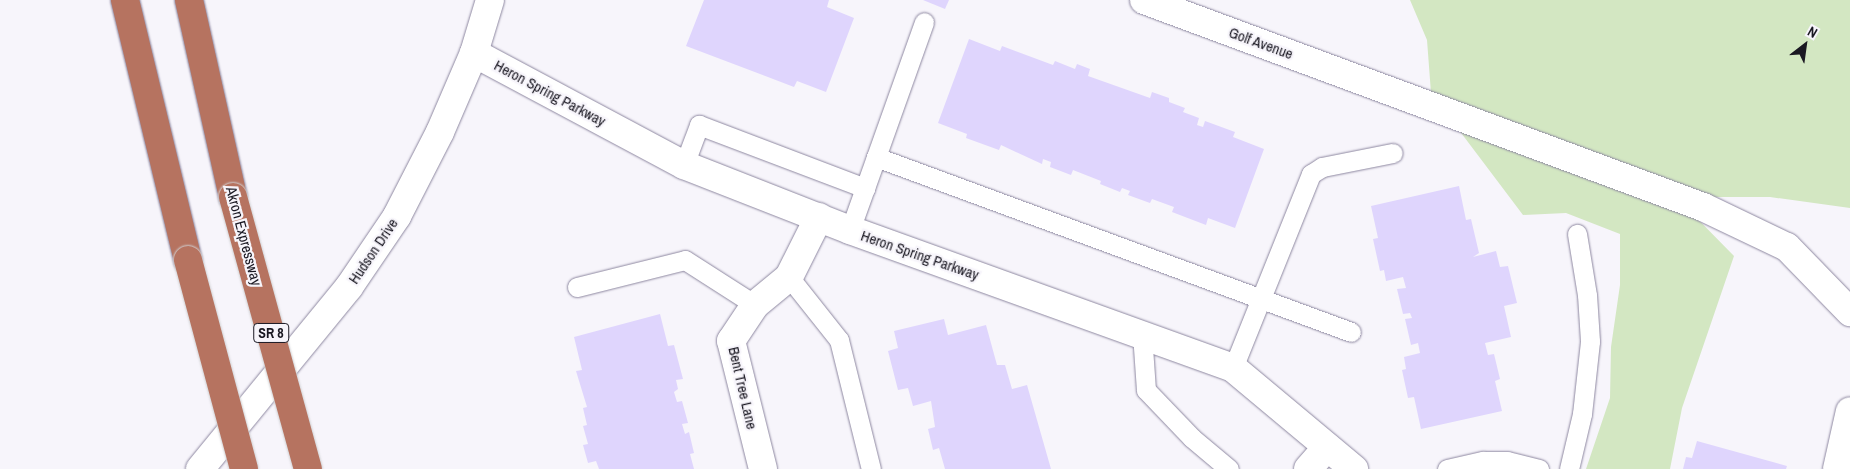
<!DOCTYPE html>
<style>
body{margin:0}
#map{position:relative;width:1850px;height:469px;overflow:hidden;background:#f7f5fb;font-family:"Archivo Narrow",sans-serif}
div>[style]{position:absolute}
[style*='--x']{left:calc(var(--x)*1px);top:calc(var(--y)*1px);width:calc(var(--w)*1px);rotate:calc(var(--a)*1deg)}
.green>*{inset:0;background:#d3e7c2}
.building>*{inset:0;background:#dfd5fd}
.roads{filter:drop-shadow(0 0 1px #8d87a0) drop-shadow(0 0 1px #8d87a0)}
.lane>*{height:19px;margin:-9.5px;padding:0 9.5px;transform-origin:9.5px;border-radius:9.5px;background:#fff}
.street>*{height:28px;margin:-14px;padding:0 14px;transform-origin:14px;border-radius:14px;background:#fff}
.secondary>*{height:28px;margin:-14px;padding:0 14px;transform-origin:14px;border-radius:14px;background:#fff}
.highway>*{height:28px;margin:-14px;padding:0 14px;transform-origin:14px;border-radius:14px;background:#b67360}
.bridges{filter:drop-shadow(0 0 1px #d1d1d3) drop-shadow(0 0 1px #d1d1d3)}
.highway-bridge>*{height:28px;margin:-14px;padding:0 14px;transform-origin:14px;border-radius:14px;background:#b67360}
span{translate:-50% -50%;white-space:nowrap;text-align:center;line-height:1.15;-webkit-text-stroke:4.5px #f7f5fb;paint-order:stroke}
.shield-label span{padding:1px 4px;background:#f7f5fb;border:1px solid;border-radius:4px;-webkit-text-stroke-width:0}
.shield-label{font-size:14px;color:#1a1822;font-weight:700}
.street-label{font-size:15px;color:#1a1822}
.north{position:absolute;left:1780px;top:20px;width:50px;height:50px;-webkit-text-stroke:4px #f7f5fb;paint-order:stroke;rotate:30deg;font-size:14px;font-weight:700;line-height:20px;text-align:center;color:#1a1822}
.north::after{content:'';display:block;margin:auto;width:18px;height:22px;background:#1a1822;clip-path:polygon(50% 0,100% 100%,50% 72%,0 100%)}
</style>
<div id="map">
<div class="green">
<i style="clip-path:polygon(1410px 0,1850px 0,1850px 208px,1770px 197px,1676px 197px,1734px 256px,1682px 408px,1670px 469px,1586px 469px,1610px 398px,1611px 347px,1620px 285px,1620px 234px,1566px 213px,1523px 215px,1431px 93px,1427px 40px)"></i>
</div>
<div class="building">
<i style="clip-path:polygon(704px 0,829px 0,827px 7px,854px 18px,826px 92px,797px 81px,794px 87px,686px 46px)"></i>
<i style="clip-path:polygon(923px 0,949px 0,945px 9px)"></i>
<i style="clip-path:polygon(969px 39px,1000px 51px,1002px 46px,1053px 65px,1055px 61px,1075px 69px,1077px 64px,1090px 69px,1088px 76px,1150px 98px,1152px 92px,1169px 98px,1169px 102px,1185px 108px,1183px 112px,1199px 118px,1197px 125px,1203px 127px,1205px 121px,1235px 132px,1233px 137px,1264px 149px,1235px 228px,1208px 218px,1206px 225px,1172px 212px,1174px 207px,1152px 199px,1150px 203px,1128px 195px,1130px 191px,1122px 188px,1120px 192px,1100px 184px,1101px 181px,1073px 170px,1071px 175px,1050px 167px,1051px 162px,1043px 159px,1042px 164px,1001px 145px,999px 150px,966px 138px,967px 134px,938px 123px)"></i>
<i style="clip-path:polygon(1459px 186px,1466px 220px,1471px 219px,1479px 253px,1473px 257px,1496px 251px,1500px 267px,1508px 266px,1517px 303px,1504px 306px,1511px 337px,1485px 343px,1488px 355px,1494px 354px,1500px 379px,1495px 381px,1502px 411px,1421px 429px,1414px 397px,1408px 398px,1402px 370px,1406px 369px,1404px 357px,1420px 353px,1418px 343px,1411px 345px,1405px 319px,1412px 318px,1410px 313px,1403px 314px,1397px 289px,1406px 288px,1403px 277px,1386px 281px,1384px 270px,1380px 271px,1373px 239px,1378px 238px,1371px 206px)"></i>
<i style="clip-path:polygon(660px 314px,668px 346px,674px 345px,683px 379px,676px 380px,678px 389px,674px 392px,677px 402px,682px 401px,688px 423px,682px 424px,685px 434px,689px 432px,694px 453px,690px 454px,694px 469px,599px 469px,596px 461px,588px 463px,583px 445px,588px 444px,583px 426px,587px 425px,583px 408px,587px 407px,576px 371px,582px 370px,574px 337px)"></i>
<i style="clip-path:polygon(944px 319px,948px 335px,986px 325px,997px 365px,1005px 365px,1012px 389px,1027px 385px,1051px 469px,945px 469px,939px 448px,933px 450px,928px 429px,935px 427px,931px 401px,913px 406px,908px 388px,898px 390px,888px 351px,898px 348px,894px 331px)"></i>
<i style="clip-path:polygon(1697px 441px,1787px 466px,1786px 469px,1683px 469px,1686px 457px,1692px 458px)"></i>
</div>
<div class="roads">
<div class="lane">
<i style="--x:876;--y:157;--w:506;--a:20.22"></i>
<i style="--x:684;--y:165;--w:43;--a:-69.4"></i>
<i style="--x:699;--y:125;--w:178;--a:20.8"></i>
<i style="--x:865;--y:188;--w:45;--a:109.7"></i>
<i style="--x:865;--y:188;--w:176;--a:-70.4"></i>
<i style="--x:789;--y:277;--w:80;--a:51.6"></i>
<i style="--x:839;--y:340;--w:133;--a:76.1"></i>
<i style="--x:577;--y:287;--w:111;--a:-14"></i>
<i style="--x:685;--y:260;--w:83;--a:32.7"></i>
<i style="--x:1142;--y:333;--w:57;--a:86"></i>
<i style="--x:1146;--y:390;--w:66;--a:46.2"></i>
<i style="--x:1192;--y:438;--w:48;--a:40"></i>
<i style="--x:1233;--y:368;--w:209;--a:-68.1"></i>
<i style="--x:1311;--y:174;--w:13;--a:-32"></i>
<i style="--x:1322;--y:167;--w:72;--a:-11.2"></i>
<i style="--x:1447;--y:469;--w:37;--a:-13"></i>
<i style="--x:1483;--y:461;--w:24;--a:0"></i>
<i style="--x:1507;--y:461;--w:33;--a:14"></i>
<i style="--x:1569;--y:469;--w:57;--a:-76.7"></i>
<i style="--x:1582;--y:414;--w:73;--a:-83.7"></i>
<i style="--x:1590;--y:341;--w:46;--a:-93.7"></i>
<i style="--x:1587;--y:295;--w:62;--a:-99.3"></i>
</div>
<div class="street">
<i style="--x:1144;--y:0;--w:596;--a:20.32"></i>
<i style="--x:1703;--y:207;--w:93;--a:25.5"></i>
<i style="--x:1787;--y:247;--w:91;--a:45.9"></i>
<i style="--x:474;--y:53;--w:238;--a:28.1"></i>
<i style="--x:684;--y:165;--w:178;--a:21.4"></i>
<i style="--x:850;--y:230;--w:407;--a:19.8"></i>
<i style="--x:1233;--y:368;--w:158;--a:39.9"></i>
<i style="--x:763;--y:469;--w:132;--a:-104"></i>
<i style="--x:731;--y:341;--w:43;--a:-56.3"></i>
<i style="--x:755;--y:305;--w:44;--a:-39.5"></i>
<i style="--x:789;--y:277;--w:67;--a:-63.4"></i>
<i style="--x:1308;--y:469;--w:29;--a:-49"></i>
<i style="--x:1837;--y:469;--w:59;--a:-77.4"></i>
</div>
<div class="secondary">
<i style="--x:200;--y:469;--w:235;--a:-50.7"></i>
<i style="--x:349;--y:287;--w:86;--a:-55.9"></i>
<i style="--x:397;--y:216;--w:94;--a:-62.9"></i>
<i style="--x:440;--y:132;--w:86;--a:-66.7"></i>
<i style="--x:474;--y:53;--w:55;--a:-73.2"></i>
</div>
<div class="highway">
<i style="--x:125;--y:0;--w:268;--a:76.4"></i>
<i style="--x:189;--y:0;--w:202;--a:77.4"></i>
</div>
</div>
<div class="bridges">
<div class="highway-bridge">
<i style="--x:233;--y:197;--w:282;--a:74.6"></i>
<i style="--x:188;--y:260;--w:216;--a:75"></i>
</div>
</div>
<div class="shield-label">
<span style="left:271px;top:333px">SR 8</span>
</div>
<div class="street-label">
<span style="left:1261px;top:43px;rotate:20deg">Golf Avenue</span>
<span style="left:550px;top:93px;rotate:28deg">Heron Spring Parkway</span>
<span style="left:244px;top:236px;rotate:75deg">Akron Expressway</span>
<span style="left:373px;top:251px;rotate:-56deg">Hudson Drive</span>
<span style="left:920px;top:255px;rotate:19deg">Heron Spring Parkway</span>
<span style="left:743px;top:388px;rotate:77deg">Bent Tree Lane</span>
</div>
<div class="north">N</div>
</div>
